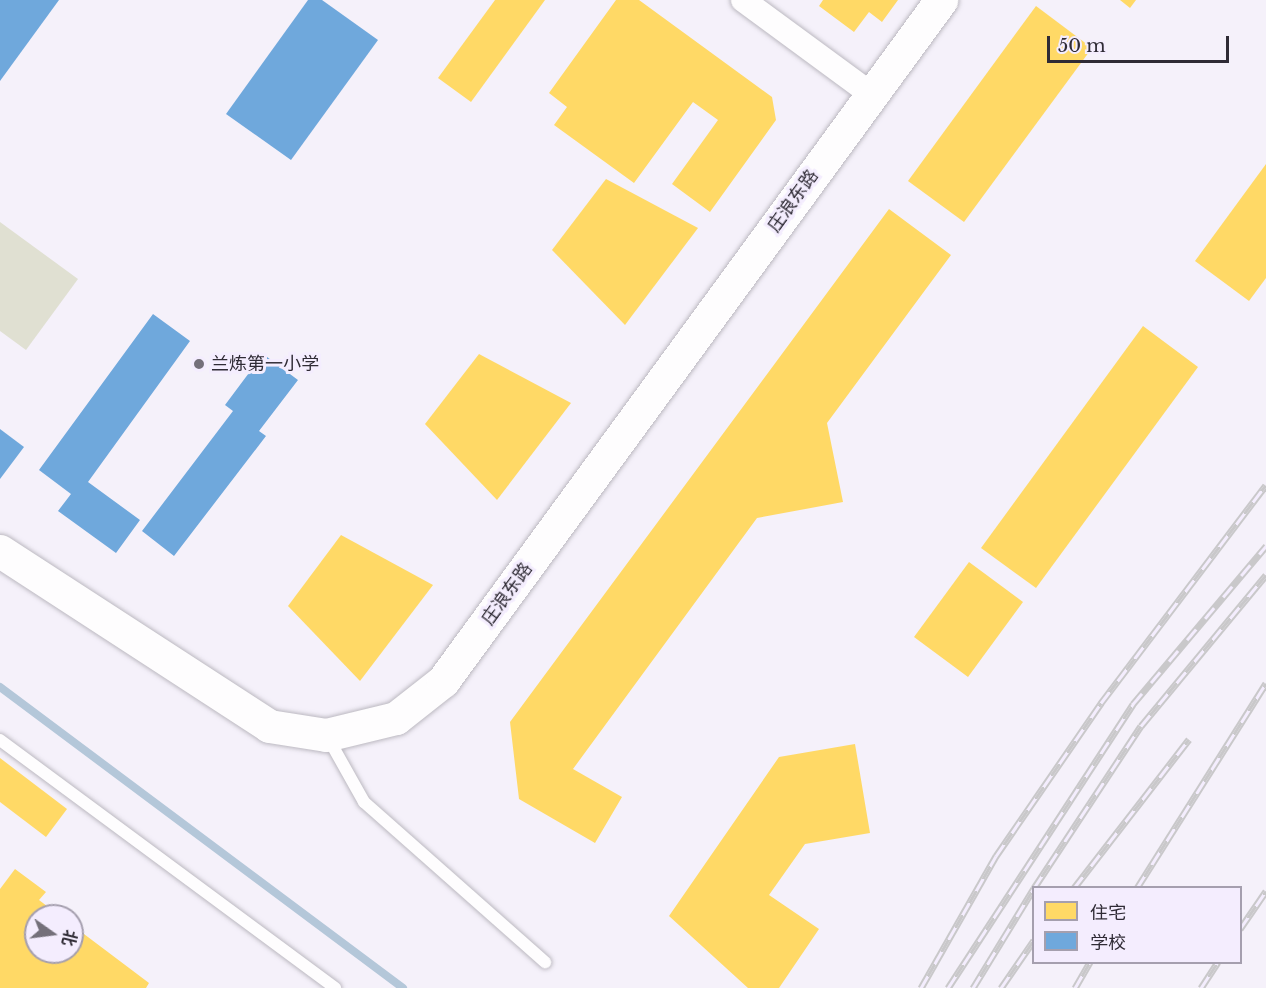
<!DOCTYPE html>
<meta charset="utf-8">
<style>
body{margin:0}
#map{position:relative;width:1266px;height:988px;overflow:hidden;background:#f5f1fa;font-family:"Libre Baskerville","Noto Sans SC",serif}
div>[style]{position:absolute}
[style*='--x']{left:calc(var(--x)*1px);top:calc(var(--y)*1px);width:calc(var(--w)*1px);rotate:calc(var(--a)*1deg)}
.green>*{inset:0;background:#e0e0d2}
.homes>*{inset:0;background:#ffd966}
.schools>*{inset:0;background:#6fa8dc}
.stream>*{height:8px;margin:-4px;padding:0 4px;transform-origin:4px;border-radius:4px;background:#b4c7d9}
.roads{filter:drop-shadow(0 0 2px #bcb9c1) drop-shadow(0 0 2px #bcb9c1)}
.lane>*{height:12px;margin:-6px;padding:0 6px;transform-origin:6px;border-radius:6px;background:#fefdfe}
.street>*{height:24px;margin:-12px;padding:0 12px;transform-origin:12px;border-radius:12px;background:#fefdfe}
.secondary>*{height:33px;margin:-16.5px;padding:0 16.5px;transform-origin:16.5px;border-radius:16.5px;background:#fefdfe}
.rail>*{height:7px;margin-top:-3.5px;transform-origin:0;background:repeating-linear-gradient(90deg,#f4edfe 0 14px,#c9c8ca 0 28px);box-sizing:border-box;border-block:2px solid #c9c8ca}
.dots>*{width:16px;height:16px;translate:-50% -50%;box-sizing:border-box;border:3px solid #f4edfe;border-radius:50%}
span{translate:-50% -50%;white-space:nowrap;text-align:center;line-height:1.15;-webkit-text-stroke:6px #f4edfe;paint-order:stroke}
.street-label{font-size:18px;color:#2f2b35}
.poi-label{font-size:18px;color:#2f2b35}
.left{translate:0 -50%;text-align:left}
.legend{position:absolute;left:1032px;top:886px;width:210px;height:78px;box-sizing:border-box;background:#f4edfe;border:2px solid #a59fae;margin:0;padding:8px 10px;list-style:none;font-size:18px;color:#2f2b35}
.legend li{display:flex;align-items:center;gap:12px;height:30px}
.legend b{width:30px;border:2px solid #a59fae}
.north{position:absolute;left:24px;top:904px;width:60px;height:60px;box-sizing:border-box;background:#f4edfe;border:2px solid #a59fae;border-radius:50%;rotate:104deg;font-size:16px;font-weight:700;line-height:24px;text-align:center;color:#2f2b35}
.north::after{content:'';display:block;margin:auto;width:21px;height:27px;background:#74707a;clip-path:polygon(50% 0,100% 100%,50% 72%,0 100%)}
.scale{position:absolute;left:1047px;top:36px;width:182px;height:27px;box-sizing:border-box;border:3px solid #2f2b35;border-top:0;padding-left:8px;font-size:18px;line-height:21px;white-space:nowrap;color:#2f2b35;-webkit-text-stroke:4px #f4edfe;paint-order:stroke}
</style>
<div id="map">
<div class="green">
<i style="clip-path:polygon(0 222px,78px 279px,26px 350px,0 331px)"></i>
</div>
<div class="homes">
<i style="clip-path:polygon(495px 0,545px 0,471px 102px,438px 78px)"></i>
<i style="clip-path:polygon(616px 0,639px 0,772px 97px,776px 120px,710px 212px,672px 184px,718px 120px,693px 102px,634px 183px,554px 125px,567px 107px,549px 93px)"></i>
<i style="clip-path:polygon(823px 0,898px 0,882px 22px,869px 12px,854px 32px,819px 6px)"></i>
<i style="clip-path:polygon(1120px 0,1136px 0,1130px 8px)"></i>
<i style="clip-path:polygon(1036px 6px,1092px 48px,964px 222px,908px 181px)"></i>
<i style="clip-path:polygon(1266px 164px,1266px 278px,1249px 301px,1195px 261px)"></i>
<i style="clip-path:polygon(606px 179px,698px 228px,625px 325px,552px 250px)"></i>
<i style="clip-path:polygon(889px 209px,951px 255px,827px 423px,843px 502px,757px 518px,573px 769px,622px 797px,595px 843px,519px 799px,510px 722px)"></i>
<i style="clip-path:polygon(1143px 326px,1198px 367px,1036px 588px,981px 548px)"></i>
<i style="clip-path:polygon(479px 354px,571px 403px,497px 500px,425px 424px)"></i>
<i style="clip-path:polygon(341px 535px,433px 585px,360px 681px,288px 606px)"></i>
<i style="clip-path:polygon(969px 562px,1023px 602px,968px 677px,914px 637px)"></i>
<i style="clip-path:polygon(855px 744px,870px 833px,805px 844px,769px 895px,819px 929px,779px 988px,748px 988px,669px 916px,779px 757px)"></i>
<i style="clip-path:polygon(0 758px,67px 809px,46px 837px,0 802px)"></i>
<i style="clip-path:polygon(15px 869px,46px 892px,39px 900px,60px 916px,36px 916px,36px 952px,72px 952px,72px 925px,149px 983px,146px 988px,0 988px,0 889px)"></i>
</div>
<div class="schools">
<i style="clip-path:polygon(0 0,59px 0,0 81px)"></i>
<i style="clip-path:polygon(308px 0,322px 0,378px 40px,291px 160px,226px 114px)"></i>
<i style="clip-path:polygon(153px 314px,190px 341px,88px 482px,140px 520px,116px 553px,58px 511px,71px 494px,39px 470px)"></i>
<i style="clip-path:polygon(263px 354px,298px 380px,259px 431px,266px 436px,174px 556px,142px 531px,233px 411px,225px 405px)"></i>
<i style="clip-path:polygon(0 429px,24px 447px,0 479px)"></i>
</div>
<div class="stream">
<i style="--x:0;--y:687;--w:503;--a:36.76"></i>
</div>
<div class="roads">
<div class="lane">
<i style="--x:327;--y:736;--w:76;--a:60.7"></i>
<i style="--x:364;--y:802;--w:242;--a:41.5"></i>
<i style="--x:0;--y:740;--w:417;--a:36.5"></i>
</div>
<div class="street">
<i style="--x:743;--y:0;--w:159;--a:36.3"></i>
</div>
<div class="secondary">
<i style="--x:0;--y:551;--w:321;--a:33"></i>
<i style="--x:269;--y:726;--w:58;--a:9"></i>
<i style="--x:326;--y:735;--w:72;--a:-13.7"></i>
<i style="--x:396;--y:718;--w:60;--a:-38.2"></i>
<i style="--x:443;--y:681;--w:844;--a:-53.82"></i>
</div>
</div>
<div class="rail">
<i style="--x:1034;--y:888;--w:194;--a:-56.6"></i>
<i style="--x:1141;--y:726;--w:196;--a:-50.4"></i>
<i style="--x:1074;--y:888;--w:188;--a:-52.3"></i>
<i style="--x:1137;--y:888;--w:242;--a:-57.8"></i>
<i style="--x:1240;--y:929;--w:46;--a:-55.6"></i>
<i style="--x:921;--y:988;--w:152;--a:-60.4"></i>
<i style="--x:996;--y:856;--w:186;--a:-55.5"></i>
<i style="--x:1101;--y:703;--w:273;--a:-52.9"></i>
<i style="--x:948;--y:988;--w:339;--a:-56.9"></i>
<i style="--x:1133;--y:704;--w:207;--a:-49.9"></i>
<i style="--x:973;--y:988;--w:117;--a:-58.6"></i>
<i style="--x:1001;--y:988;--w:58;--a:-55.5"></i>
<i style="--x:1075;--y:988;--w:30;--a:-60"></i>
<i style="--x:1201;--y:988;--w:31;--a:-57"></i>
</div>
<div class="dots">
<i style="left:199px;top:364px;background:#74707a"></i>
</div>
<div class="street-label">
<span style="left:793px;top:201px;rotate:-54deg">庄浪东路</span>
<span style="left:507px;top:594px;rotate:-54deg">庄浪东路</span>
</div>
<div class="poi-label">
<span class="left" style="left:211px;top:364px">兰炼第一小学</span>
</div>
<ul class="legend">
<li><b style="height:16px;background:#ffd966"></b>住宅</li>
<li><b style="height:16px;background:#6fa8dc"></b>学校</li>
</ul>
<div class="north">北</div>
<div class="scale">50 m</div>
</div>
